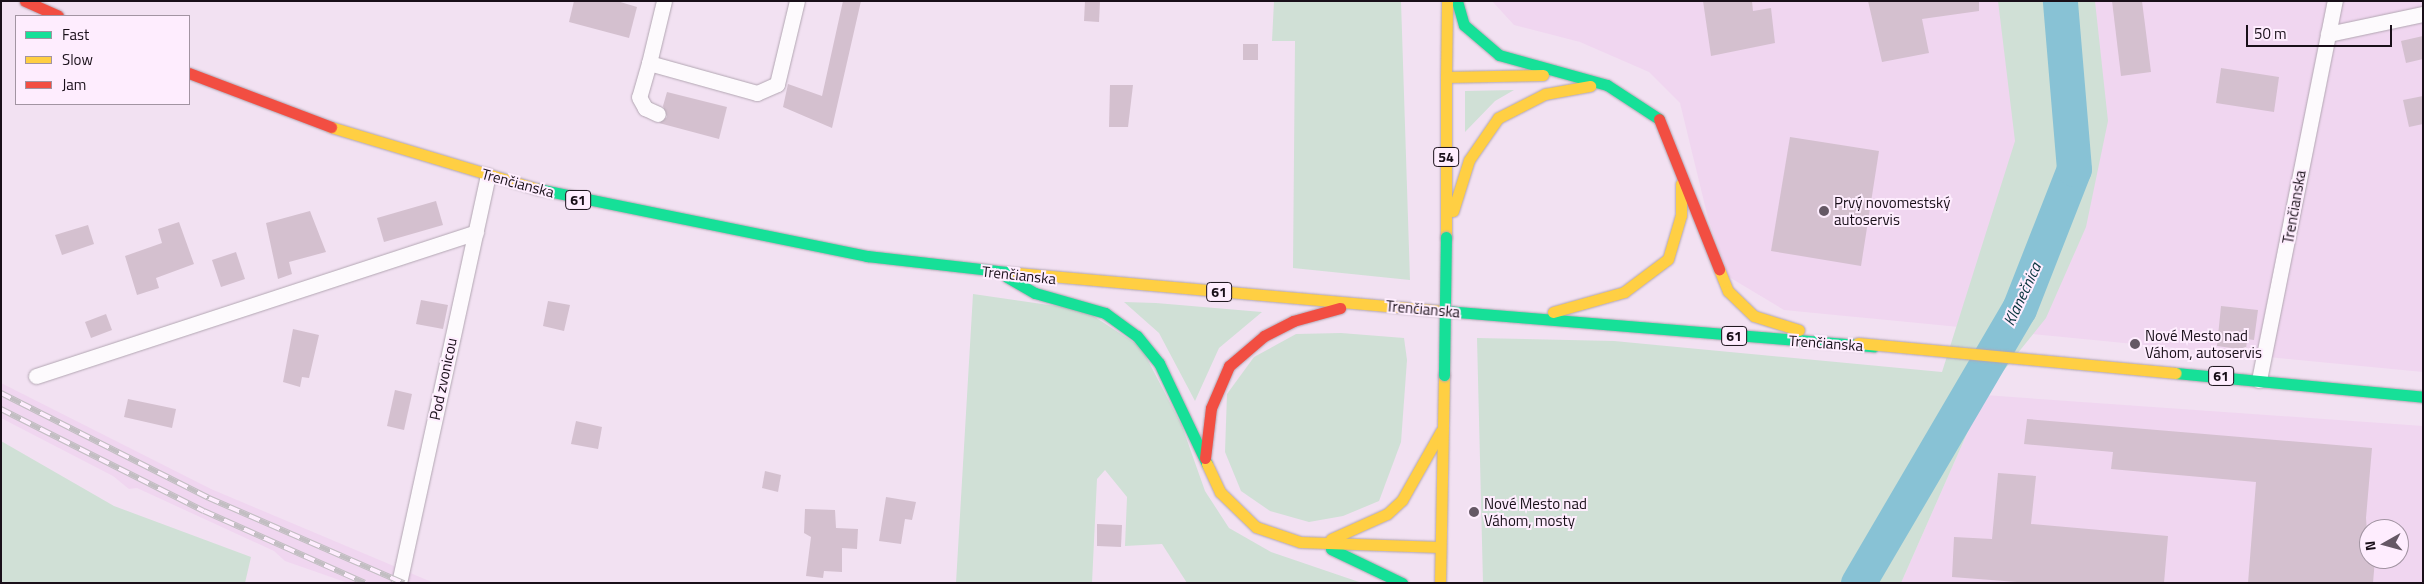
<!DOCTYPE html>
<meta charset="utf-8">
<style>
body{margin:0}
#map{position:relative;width:2424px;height:584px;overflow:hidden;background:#f2e1f2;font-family:"Titillium Web",sans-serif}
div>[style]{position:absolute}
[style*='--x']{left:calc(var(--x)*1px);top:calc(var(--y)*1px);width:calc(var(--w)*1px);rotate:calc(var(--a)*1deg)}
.built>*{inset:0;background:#f0d6f0}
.green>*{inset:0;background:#d0e0d6}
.river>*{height:35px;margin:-17.5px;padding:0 17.5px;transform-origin:17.5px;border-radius:17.5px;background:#88c2d5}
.building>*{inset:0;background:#d4c0cf}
.roads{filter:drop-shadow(0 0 1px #b2a6b2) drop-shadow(0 0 1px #b2a6b2)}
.street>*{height:15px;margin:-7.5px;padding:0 7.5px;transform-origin:7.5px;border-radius:7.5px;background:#fdfafd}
.fast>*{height:11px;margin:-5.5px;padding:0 5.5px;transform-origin:5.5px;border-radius:5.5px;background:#16e098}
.slow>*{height:11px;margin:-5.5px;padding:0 5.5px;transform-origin:5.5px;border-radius:5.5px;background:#ffcf43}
.jam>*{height:11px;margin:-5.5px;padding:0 5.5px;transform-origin:5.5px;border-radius:5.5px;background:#f24e42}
.rail>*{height:5.5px;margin-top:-2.75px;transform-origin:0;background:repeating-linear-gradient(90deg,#feedfe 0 11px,#c2bec2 0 22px);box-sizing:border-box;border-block:1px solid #c2bec2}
.bridges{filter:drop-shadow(0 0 1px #b2a6b2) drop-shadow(0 0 1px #b2a6b2)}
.fast-bridge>*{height:11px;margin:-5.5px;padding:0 5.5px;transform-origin:5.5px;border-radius:5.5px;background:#16e098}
.dots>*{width:14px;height:14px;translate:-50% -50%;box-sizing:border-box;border:2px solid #feedfe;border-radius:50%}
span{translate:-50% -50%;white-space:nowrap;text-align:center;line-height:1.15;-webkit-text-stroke:4px #feedfe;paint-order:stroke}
.shield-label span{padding:1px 4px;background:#feedfe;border:1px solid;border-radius:4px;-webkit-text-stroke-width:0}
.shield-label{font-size:14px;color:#190f19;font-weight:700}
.street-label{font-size:15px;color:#190f19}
.poi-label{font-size:15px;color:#190f19}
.left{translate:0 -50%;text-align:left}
.water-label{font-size:16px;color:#07343d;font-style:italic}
.frame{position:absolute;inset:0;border:2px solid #190f19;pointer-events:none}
.legend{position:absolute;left:15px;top:15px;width:175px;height:90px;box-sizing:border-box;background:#feedfe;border:1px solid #a294a2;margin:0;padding:6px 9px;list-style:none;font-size:15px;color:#190f19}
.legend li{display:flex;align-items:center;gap:10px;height:25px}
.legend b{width:25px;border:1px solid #a294a2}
.north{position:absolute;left:2359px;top:519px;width:50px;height:50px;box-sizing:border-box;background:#feedfe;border:1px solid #a294a2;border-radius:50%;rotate:263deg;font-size:14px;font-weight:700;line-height:20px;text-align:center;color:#190f19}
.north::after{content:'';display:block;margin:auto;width:18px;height:22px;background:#655865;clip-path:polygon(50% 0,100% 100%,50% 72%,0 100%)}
.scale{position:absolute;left:2246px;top:25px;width:146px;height:22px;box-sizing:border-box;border:2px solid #190f19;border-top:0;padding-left:6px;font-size:15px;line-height:18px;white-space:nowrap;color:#190f19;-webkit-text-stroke:4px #feedfe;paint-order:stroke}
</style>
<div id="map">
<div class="built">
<i style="clip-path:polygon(1492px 1px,2423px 1px,2423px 372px,1784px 310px,1729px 277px,1708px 218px,1680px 103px,1649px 72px,1580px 42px,1514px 25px)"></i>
<i style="clip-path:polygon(1px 383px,211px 489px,434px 583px,348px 583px,285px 561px,274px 551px,137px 488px,129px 489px,113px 476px,1px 418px)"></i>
<i style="clip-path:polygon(evenodd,1984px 395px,2423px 426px,2423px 583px,1901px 583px,1984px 395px,2369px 529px,2399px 529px,2399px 559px,2369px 559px,2369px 529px)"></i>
</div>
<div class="green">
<i style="clip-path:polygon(1274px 1px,1401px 1px,1410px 280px,1293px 268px,1295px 41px,1272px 41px)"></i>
<i style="clip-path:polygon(1998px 1px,2095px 1px,2108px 121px,2086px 227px,2046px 318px,1984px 395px,1901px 583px,1483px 583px,1477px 338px,1614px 341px,1942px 372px,2015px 141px)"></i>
<i style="clip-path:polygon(1514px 90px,1495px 101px,1465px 132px,1465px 91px)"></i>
<i style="clip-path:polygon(973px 294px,1084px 310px,1141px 347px,1182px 426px,1205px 491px,1229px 528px,1271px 552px,1362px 583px,1187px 583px,1162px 544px,1125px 546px,1127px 497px,1105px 470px,1097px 479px,1092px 583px,956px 583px)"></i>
<i style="clip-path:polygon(1124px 302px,1156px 303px,1262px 312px,1219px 348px,1195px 401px,1159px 333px)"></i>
<i style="clip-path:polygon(1341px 333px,1404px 338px,1407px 360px,1401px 442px,1379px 501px,1343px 516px,1309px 522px,1270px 511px,1241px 491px,1225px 452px,1227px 394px,1254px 357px,1296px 334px)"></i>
<i style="clip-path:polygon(1px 441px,114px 506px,251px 557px,245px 583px,1px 583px)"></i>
</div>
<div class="river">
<i style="--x:1858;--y:583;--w:318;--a:-59.6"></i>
<i style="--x:2019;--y:309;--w:150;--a:-68.6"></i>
<i style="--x:2074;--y:169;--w:169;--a:-94.8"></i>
</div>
<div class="building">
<i style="clip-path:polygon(574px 1px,617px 1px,637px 7px,629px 38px,569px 22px)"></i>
<i style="clip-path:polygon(843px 1px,861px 1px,832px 128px,783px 107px,788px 84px,822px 96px)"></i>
<i style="clip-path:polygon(1085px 1px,1100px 1px,1099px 22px,1084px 21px)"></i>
<i style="clip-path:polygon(1703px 1px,1752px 1px,1753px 11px,1771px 8px,1775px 43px,1711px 56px)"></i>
<i style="clip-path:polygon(1868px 1px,1979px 1px,1979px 11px,1922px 19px,1929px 53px,1882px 62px)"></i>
<i style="clip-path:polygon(2112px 1px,2142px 1px,2151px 72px,2121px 76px)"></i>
<i style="clip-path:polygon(2423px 36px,2423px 59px,2406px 63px,2401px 41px)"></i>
<i style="clip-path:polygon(1243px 44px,1258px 44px,1258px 60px,1243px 60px)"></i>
<i style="clip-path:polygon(2221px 68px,2279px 77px,2274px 112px,2216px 103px)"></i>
<i style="clip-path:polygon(1110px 85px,1133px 85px,1128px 127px,1109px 127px)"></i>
<i style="clip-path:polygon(667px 92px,727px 107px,719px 139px,659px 123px,667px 117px,663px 106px)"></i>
<i style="clip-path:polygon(2423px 96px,2423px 124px,2409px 127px,2403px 100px)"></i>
<i style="clip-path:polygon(1790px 137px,1879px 151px,1861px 266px,1771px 251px)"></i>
<i style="clip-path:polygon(436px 201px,443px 225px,384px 242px,377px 218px)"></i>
<i style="clip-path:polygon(310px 211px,326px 252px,289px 262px,292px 274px,278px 279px,266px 223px)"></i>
<i style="clip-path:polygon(179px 222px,194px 264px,156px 278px,159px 288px,137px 295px,125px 256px,162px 243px,158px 229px)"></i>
<i style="clip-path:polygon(88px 225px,94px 244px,62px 255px,55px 235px)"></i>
<i style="clip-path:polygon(236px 252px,245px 279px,221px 287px,212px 260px)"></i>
<i style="clip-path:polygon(421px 300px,448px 305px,443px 329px,416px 324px)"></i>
<i style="clip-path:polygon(548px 301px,570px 305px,564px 331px,543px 326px)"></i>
<i style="clip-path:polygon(2221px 306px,2258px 310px,2254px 340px,2247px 339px,2246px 350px,2217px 346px)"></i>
<i style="clip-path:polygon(106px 314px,112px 330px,91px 338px,85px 322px)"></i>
<i style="clip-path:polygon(293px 329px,319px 335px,309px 378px,302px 377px,300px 387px,283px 382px)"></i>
<i style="clip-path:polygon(395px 390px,412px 394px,404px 430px,387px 426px)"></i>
<i style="clip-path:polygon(128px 399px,176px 409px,172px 428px,124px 417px)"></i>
<i style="clip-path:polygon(2027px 419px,2372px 448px,2366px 518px,2369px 559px,2375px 559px,2373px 583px,2248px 583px,2256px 482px,2111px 469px,2113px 452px,2024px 444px)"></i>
<i style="clip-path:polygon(576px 421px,602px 427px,598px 449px,571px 444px)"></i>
<i style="clip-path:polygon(765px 471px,781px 475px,778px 492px,762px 488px)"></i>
<i style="clip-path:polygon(1998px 473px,2036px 476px,2031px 524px,2168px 536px,2164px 583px,2030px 583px,1952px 577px,1954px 537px,1992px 539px)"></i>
<i style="clip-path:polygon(886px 497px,916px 502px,912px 520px,905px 519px,901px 544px,879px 541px)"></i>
<i style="clip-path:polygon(805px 509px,835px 510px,836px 528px,858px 529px,857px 549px,842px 548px,842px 572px,824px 571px,823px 578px,806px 576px,811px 537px,804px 533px)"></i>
<i style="clip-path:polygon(1097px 524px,1122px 525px,1121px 547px,1097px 546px)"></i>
</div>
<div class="roads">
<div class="street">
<i style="--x:664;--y:1;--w:64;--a:103.6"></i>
<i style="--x:649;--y:63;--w:112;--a:15.5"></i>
<i style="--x:757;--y:93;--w:22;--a:-24"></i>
<i style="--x:777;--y:84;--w:85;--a:-76.5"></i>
<i style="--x:2328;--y:34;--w:97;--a:-11.9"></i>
<i style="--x:649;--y:63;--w:35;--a:106"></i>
<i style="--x:639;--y:97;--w:13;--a:61"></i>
<i style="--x:645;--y:108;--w:14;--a:25"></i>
<i style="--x:36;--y:376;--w:463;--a:-18.1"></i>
<i style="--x:2259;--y:380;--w:387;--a:-78.7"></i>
<i style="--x:399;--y:583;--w:417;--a:-77.7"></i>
</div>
<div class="fast">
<i style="--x:1457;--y:1;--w:25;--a:74"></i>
<i style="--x:1464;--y:25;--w:46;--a:40.6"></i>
<i style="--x:1499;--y:55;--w:112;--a:15.5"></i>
<i style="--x:1607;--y:85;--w:62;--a:33.2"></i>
<i style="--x:538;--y:189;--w:336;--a:11.5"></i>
<i style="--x:867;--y:256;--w:151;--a:6.5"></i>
<i style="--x:1007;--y:277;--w:32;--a:30"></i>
<i style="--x:1035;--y:293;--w:73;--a:15.9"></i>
<i style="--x:1105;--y:313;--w:39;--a:36"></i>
<i style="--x:1137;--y:336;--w:35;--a:51"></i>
<i style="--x:1159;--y:363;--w:112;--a:64.6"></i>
<i style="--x:1445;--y:311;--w:430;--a:4.7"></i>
<i style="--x:2176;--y:373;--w:248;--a:5.5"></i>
<i style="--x:1331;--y:549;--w:79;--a:25.6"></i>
</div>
<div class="slow">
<i style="--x:1446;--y:77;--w:76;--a:-89.2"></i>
<i style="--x:331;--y:127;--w:216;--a:16.7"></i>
<i style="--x:1453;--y:211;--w:53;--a:-72.6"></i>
<i style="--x:1469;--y:160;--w:51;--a:-55.4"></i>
<i style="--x:1498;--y:118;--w:53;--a:-27.1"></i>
<i style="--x:1545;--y:94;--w:46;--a:-10.1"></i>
<i style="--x:1446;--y:237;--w:160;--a:-90"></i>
<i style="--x:1446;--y:77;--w:97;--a:-1.2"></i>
<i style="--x:1719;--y:269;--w:24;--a:68"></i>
<i style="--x:1728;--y:291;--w:36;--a:44"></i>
<i style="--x:1754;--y:316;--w:47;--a:17.3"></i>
<i style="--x:1017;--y:273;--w:430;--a:5.1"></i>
<i style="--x:1553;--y:312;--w:74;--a:-15.7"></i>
<i style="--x:1624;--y:292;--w:55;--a:-36.9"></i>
<i style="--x:1668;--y:259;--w:46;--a:-73.5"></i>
<i style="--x:1681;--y:215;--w:31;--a:-90"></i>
<i style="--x:1858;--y:343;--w:319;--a:5.4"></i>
<i style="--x:1207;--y:464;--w:31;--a:65"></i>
<i style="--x:1220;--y:492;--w:50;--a:44.2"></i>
<i style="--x:1256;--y:527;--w:46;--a:18.8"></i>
<i style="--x:1300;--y:542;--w:140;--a:2"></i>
<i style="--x:1331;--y:539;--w:61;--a:-24.1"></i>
<i style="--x:1387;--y:514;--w:21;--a:-43"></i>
<i style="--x:1402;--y:500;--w:79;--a:-60.5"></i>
<i style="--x:1440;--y:583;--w:208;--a:-88.9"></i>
</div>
<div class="jam">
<i style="--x:25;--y:1;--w:36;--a:24"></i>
<i style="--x:189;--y:73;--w:152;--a:20.8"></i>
<i style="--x:1659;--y:119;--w:162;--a:68.2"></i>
<i style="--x:1205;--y:458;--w:50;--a:-83.2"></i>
<i style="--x:1211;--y:408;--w:46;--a:-66.8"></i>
<i style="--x:1229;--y:366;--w:46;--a:-40.6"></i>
<i style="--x:1264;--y:336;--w:33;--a:-27"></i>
<i style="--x:1293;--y:321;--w:49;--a:-15.5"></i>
</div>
</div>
<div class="rail">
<i style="--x:1;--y:393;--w:233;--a:26.8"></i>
<i style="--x:209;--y:498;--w:213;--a:23.6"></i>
<i style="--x:1;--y:409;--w:227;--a:26.7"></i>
<i style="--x:204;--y:511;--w:176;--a:24.1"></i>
</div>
<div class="bridges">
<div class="fast-bridge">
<i style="--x:1444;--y:375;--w:138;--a:-89.2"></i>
</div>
</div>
<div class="dots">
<i style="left:1824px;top:211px;background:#655865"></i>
<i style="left:2135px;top:344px;background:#655865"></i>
<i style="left:1474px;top:512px;background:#655865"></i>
</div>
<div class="shield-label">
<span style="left:1446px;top:157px">54</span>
<span style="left:578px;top:200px">61</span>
<span style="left:1219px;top:292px">61</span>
<span style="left:1734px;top:336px">61</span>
<span style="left:2221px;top:376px">61</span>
</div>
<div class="street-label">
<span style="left:518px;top:183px;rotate:15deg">Trenčianska</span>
<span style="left:2294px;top:207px;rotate:-80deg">Trenčianska</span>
<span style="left:1019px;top:275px;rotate:6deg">Trenčianska</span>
<span style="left:1423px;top:309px;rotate:5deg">Trenčianska</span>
<span style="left:1826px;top:343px;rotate:4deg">Trenčianska</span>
<span style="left:443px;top:379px;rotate:-78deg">Pod zvonicou</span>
</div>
<div class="poi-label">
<span class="left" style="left:1834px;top:211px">Prvý novomestský<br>autoservis</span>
<span class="left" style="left:2145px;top:344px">Nové Mesto nad<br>Váhom, autoservis</span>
<span class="left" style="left:1484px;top:512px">Nové Mesto nad<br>Váhom, mosty</span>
</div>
<div class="water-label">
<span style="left:2022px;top:294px;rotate:-65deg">Klanečnica</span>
</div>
<div class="frame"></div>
<ul class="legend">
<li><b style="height:6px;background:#16e098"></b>Fast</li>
<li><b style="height:6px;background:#ffcf43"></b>Slow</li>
<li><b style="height:6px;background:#f24e42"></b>Jam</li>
</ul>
<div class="north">N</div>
<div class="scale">50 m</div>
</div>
